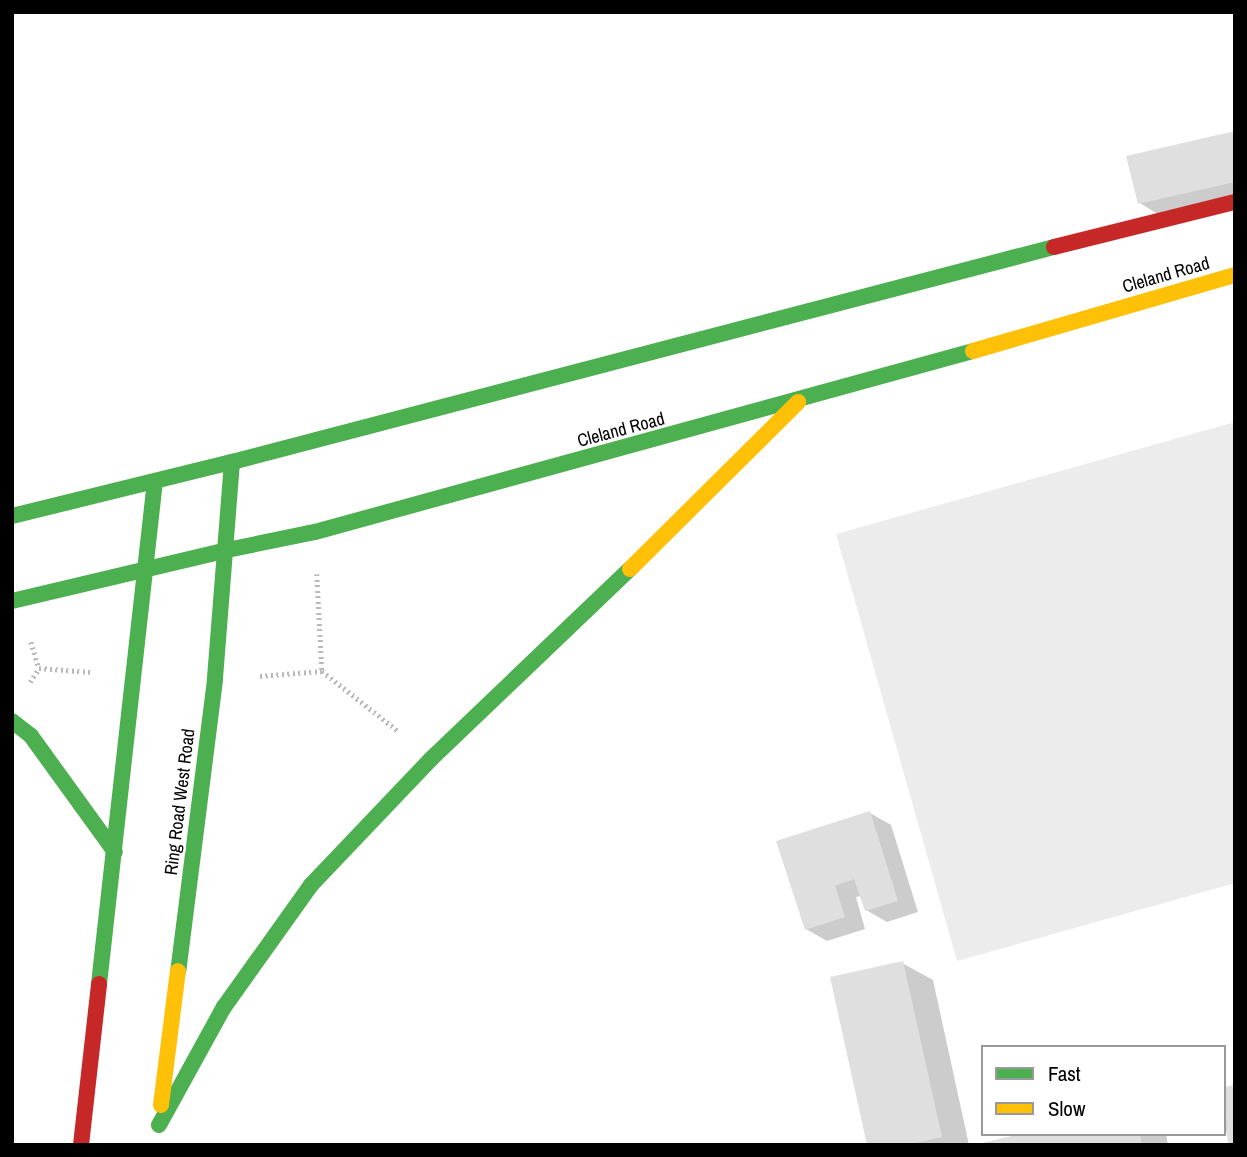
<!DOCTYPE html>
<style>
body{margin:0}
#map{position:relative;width:1247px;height:1157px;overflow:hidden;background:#fff;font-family:"Archivo Narrow",sans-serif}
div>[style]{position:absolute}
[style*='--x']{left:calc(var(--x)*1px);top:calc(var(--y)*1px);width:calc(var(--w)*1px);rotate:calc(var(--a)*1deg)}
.green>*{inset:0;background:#ececec}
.shadow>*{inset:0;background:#0003}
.building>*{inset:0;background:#dfdfdf}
.path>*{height:4.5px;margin-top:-2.25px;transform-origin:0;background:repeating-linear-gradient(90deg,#b9b9b9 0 2px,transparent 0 5.5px)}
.fast>*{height:16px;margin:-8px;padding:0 8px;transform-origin:8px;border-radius:8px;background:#4caf50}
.slow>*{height:16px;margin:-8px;padding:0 8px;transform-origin:8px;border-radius:8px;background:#ffc107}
.jam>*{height:16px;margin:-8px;padding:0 8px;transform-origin:8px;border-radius:8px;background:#c62828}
span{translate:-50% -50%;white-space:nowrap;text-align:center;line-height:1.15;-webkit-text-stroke:5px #fff;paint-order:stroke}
.street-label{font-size:18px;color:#000}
.frame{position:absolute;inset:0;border:14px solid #000;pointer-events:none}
.legend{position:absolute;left:981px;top:1045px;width:245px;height:91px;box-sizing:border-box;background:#fff;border:2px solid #999;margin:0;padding:9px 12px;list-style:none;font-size:21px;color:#000}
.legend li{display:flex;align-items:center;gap:14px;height:35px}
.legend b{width:35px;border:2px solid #999}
</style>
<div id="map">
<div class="green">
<i style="clip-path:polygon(1235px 422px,1235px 883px,957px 961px,836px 534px)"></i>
</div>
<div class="shadow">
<i style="clip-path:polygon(1235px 133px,1235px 198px,1161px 216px,1140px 203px)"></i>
<i style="clip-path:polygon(870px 813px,891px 825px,918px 912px,887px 922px,866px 910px,861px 896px,856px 897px,865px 929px,827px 941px,806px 929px)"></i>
<i style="clip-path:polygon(902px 963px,933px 980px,969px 1145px,869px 1145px)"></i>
<i style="clip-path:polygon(1224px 1089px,1230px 1145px,1224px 1122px)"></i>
<i style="clip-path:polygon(1029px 1134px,1166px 1134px,1168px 1145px,976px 1145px)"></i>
</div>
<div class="building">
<i style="clip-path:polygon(1235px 131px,1235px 182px,1138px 204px,1126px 156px)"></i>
<i style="clip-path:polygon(870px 811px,898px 901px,865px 911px,854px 879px,835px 886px,845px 917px,805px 930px,776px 841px)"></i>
<i style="clip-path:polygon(903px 961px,942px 1137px,907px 1145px,867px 1145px,830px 977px)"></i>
<i style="clip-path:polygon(1235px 1085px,1235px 1145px,1228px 1145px,1224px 1087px)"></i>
<i style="clip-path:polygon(1020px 1134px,1140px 1134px,1142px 1145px,973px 1145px)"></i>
</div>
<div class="path">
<i style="--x:317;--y:574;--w:97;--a:87"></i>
<i style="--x:31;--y:642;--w:27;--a:73"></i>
<i style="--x:260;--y:676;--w:62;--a:-4.6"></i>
<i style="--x:322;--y:671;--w:97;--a:38.3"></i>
<i style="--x:30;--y:682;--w:17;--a:-57"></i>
<i style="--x:39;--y:668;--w:52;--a:4.4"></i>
</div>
<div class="fast">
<i style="--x:232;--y:462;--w:850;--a:-14.66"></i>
<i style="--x:12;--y:516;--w:227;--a:-13.8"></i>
<i style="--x:232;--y:462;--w:219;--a:94.5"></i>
<i style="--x:215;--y:680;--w:293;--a:97.2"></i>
<i style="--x:227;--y:550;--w:90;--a:-11.6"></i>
<i style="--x:315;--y:532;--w:682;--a:-15.38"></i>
<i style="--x:12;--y:601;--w:221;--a:-13.3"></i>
<i style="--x:12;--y:721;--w:24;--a:38"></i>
<i style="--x:31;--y:736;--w:143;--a:54.1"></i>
<i style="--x:99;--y:984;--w:506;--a:-83.65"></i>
<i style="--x:159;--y:1125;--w:135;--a:-61.2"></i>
<i style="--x:224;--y:1007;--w:150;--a:-54.5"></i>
<i style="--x:311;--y:885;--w:175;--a:-46.4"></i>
<i style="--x:432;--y:758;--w:274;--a:-43.7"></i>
</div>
<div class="slow">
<i style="--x:973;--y:351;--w:273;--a:-16.2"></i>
<i style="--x:630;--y:569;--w:237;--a:-44.8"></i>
<i style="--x:161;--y:1105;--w:135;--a:-82.8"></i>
</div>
<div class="jam">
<i style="--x:1054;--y:247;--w:187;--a:-14"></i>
<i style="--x:81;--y:1145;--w:162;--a:-83.6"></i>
</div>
<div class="street-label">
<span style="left:1166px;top:275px;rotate:-16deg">Cleland Road</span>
<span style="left:621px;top:430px;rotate:-15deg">Cleland Road</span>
<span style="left:180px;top:802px;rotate:-83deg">Ring Road West Road</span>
</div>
<div class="frame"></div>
<ul class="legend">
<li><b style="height:9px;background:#4caf50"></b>Fast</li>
<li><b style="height:9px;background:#ffc107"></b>Slow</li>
</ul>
</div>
